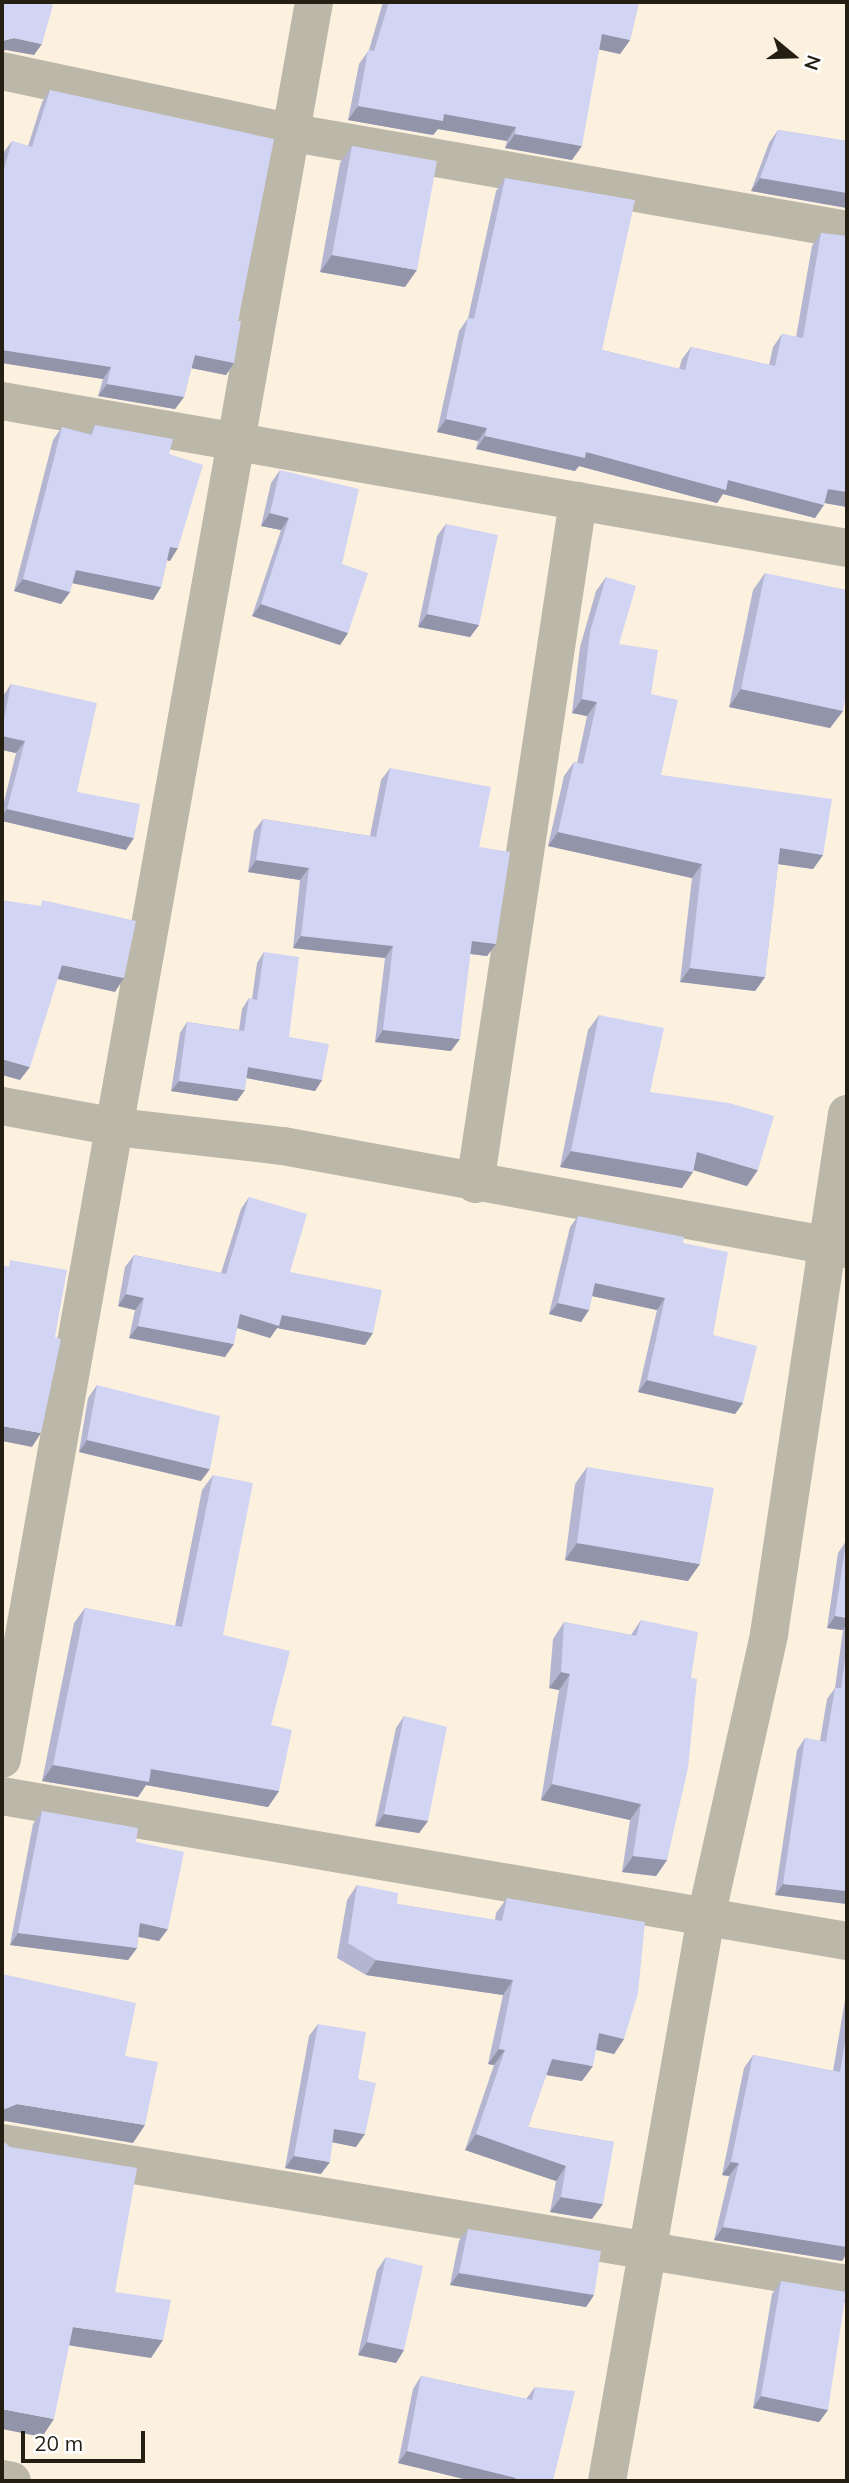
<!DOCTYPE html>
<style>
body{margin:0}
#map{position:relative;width:849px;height:2483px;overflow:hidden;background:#fcf1df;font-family:Mulish,sans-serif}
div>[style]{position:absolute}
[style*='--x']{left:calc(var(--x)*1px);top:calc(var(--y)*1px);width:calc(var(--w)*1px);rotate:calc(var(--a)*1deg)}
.minor>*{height:38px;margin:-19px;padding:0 19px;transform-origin:19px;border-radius:19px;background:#bbb7a9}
.wall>*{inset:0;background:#b4b6d1}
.shaded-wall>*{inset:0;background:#9294aa}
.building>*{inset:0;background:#d1d4f3}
span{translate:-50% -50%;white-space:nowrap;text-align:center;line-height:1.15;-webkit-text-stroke:6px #fff;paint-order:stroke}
.frame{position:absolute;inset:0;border:4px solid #241e13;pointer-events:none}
.north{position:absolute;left:758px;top:21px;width:70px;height:70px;-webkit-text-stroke:5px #fff;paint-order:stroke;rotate:109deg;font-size:19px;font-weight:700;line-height:28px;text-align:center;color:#241e13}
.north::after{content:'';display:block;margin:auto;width:24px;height:32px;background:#241e13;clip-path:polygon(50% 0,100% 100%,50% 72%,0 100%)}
.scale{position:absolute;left:21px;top:2431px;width:124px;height:32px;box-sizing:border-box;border:4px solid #241e13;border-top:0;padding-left:9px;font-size:21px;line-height:24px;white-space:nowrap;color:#241e13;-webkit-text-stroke:5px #fff;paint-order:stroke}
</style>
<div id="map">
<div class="minor">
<i style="--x:2;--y:71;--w:292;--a:12"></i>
<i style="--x:288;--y:132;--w:568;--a:9.94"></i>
<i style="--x:2;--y:401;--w:858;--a:9.87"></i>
<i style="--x:2;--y:1106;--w:116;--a:10.4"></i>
<i style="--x:116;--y:1127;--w:168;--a:6.5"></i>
<i style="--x:283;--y:1146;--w:573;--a:10.35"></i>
<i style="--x:475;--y:1184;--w:691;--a:-81.42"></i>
<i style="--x:2;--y:1759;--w:1784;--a:-79.93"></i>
<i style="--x:2;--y:1796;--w:857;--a:9.74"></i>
<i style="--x:2;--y:2143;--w:857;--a:9.47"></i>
<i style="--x:2;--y:2479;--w:10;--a:11"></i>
<i style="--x:607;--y:2481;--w:573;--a:-80.04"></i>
<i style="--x:706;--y:1917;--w:290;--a:-77.4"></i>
<i style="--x:769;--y:1634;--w:526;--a:-81.47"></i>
</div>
<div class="wall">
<i style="clip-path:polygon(383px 2px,639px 2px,630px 40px,620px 54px,599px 49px,572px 160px,505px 148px,507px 141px,438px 129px,433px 135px,348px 120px,359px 64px,369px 50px)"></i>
<i style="clip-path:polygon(50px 90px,238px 321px,234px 363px,226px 375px,191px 368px,184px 397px,175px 409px,98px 396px,103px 379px,2px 363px,2px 158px,3px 153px,12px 141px,28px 146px,42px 102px)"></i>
<i style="clip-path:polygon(778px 130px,847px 141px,847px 208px,751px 191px,769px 143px)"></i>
<i style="clip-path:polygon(352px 146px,405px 287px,320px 272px,340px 163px)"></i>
<i style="clip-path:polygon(505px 178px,602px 350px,679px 369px,682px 359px,691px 347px,769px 365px,773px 347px,782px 334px,796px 337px,812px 246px,821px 233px,847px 236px,847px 507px,824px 503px,815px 518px,723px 494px,717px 503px,579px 466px,575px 471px,476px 449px,478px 441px,437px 432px,459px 331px,468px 318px,496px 191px)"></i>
<i style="clip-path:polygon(95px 425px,169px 454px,170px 561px,167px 560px,161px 587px,153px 600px,72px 583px,70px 592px,61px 604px,14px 591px,53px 440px,62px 427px,89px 434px)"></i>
<i style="clip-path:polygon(280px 470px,342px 564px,348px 633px,340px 645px,252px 616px,281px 530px,261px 526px,271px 483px)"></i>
<i style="clip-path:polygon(446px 524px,479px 625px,470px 637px,418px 627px,437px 536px)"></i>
<i style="clip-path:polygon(765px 573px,843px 711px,830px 728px,729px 707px,753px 590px)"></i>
<i style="clip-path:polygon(606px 577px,619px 644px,651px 694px,661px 775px,823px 855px,813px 869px,778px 864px,765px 977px,755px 991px,680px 982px,692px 878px,548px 846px,564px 776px,574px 762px,577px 763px,587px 716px,572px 713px,580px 647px,596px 591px)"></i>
<i style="clip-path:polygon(11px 684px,77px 792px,126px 850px,2px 821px,2px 810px,16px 753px,2px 750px,2px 703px,3px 696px)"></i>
<i style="clip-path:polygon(390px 768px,479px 847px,496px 944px,487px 956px,470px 954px,451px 1051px,375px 1042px,385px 958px,293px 948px,300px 880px,248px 872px,254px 831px,263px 819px,370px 836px,381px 780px)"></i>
<i style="clip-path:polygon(264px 952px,289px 1037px,322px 1080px,315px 1091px,246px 1078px,237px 1101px,171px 1091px,180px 1033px,187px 1022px,239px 1030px,242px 1009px,249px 998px,252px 999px,257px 963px)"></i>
<i style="clip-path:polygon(599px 1015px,650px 1092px,747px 1186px,694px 1170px,682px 1188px,560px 1167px,588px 1030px)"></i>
<i style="clip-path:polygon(249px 1197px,290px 1272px,365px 1345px,277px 1328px,270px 1338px,237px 1328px,225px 1357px,129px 1338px,135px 1310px,118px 1306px,125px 1267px,134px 1255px,221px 1273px,241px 1209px)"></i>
<i style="clip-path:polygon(578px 1216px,683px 1243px,713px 1335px,743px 1403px,735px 1414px,638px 1392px,657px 1310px,592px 1296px,589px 1310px,581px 1322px,549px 1314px,570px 1227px)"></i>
<i style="clip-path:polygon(97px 1385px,201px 1481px,79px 1452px,88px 1398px)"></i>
<i style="clip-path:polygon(587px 1467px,688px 1581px,565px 1560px,575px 1484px)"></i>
<i style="clip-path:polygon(213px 1475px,223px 1635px,271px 1725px,279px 1791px,268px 1807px,146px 1785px,138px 1797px,42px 1781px,74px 1623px,85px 1608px,175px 1626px,202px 1490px)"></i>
<i style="clip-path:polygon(846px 1541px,847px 1542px,847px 1904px,775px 1895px,797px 1750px,805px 1738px,820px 1741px,827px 1699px,835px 1688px,843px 1630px,827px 1628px,838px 1553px)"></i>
<i style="clip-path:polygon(641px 1620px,691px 1678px,667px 1860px,656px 1876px,622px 1872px,630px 1820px,541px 1800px,559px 1690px,549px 1688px,553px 1639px,564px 1622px,631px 1635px)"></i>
<i style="clip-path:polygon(404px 1716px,428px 1821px,419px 1833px,375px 1826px,396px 1728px)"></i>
<i style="clip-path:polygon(42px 1811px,136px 1842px,159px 1941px,138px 1937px,137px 1948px,128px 1960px,10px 1945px,33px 1824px)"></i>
<i style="clip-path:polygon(357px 1885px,397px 1904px,495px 1920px,496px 1913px,507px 1898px,624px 2039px,614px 2054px,596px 2050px,582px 2081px,546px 2075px,528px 2127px,614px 2142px,592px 2219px,550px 2212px,556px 2181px,465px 2150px,494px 2065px,488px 2064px,503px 1995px,366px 1975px,337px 1958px,347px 1900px)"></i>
<i style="clip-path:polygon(847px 1988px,847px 2253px,842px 2261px,714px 2240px,729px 2176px,722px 2175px,744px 2068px,753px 2055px,833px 2071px)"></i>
<i style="clip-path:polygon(318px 2024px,358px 2079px,356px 2147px,332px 2142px,321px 2174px,285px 2168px,309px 2036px)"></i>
<i style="clip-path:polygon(468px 2229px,594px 2295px,586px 2307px,450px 2285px,459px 2241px)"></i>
<i style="clip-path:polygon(386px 2257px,404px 2350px,396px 2363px,358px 2355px,377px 2270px)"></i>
<i style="clip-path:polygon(781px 2281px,828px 2410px,819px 2422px,753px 2408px,772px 2294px)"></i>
<i style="clip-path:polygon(421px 2376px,526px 2399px,535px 2387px,553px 2481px,472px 2481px,398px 2463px,413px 2389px)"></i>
</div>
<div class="shaded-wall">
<i style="clip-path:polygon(602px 34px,630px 40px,620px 54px,592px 48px)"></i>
<i style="clip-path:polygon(14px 38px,42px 44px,34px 55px,6px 50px,2px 51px,2px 41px)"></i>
<i style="clip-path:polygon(358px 106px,444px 114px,516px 127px,507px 141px,438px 129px,433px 135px,348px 120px)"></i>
<i style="clip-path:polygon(515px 134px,582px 146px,572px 160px,505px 148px)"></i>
<i style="clip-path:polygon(760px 178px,847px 193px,847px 208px,751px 191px)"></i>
<i style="clip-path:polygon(332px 255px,417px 270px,405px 287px,320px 272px)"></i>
<i style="clip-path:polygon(2px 350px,111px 367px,103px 379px,2px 363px)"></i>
<i style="clip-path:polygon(195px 355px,234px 363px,226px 375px,186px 367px)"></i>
<i style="clip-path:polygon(107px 384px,184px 397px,175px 409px,98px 396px)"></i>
<i style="clip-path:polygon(446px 419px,487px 428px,478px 441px,437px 432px)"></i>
<i style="clip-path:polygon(485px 436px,586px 452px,728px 480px,824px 505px,815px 518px,723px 494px,717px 503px,579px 466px,575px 471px,476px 449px)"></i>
<i style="clip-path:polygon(828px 489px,847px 492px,847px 507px,819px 502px)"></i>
<i style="clip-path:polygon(270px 513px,289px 518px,281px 530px,261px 526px)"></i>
<i style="clip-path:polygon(170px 547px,178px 548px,170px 561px,162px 559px)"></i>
<i style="clip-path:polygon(76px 570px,161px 587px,153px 600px,67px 582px)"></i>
<i style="clip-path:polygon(23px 579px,70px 592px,61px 604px,14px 591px)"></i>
<i style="clip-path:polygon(261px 604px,348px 633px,340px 645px,252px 616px)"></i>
<i style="clip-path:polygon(427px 614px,479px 625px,470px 637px,418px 627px)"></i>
<i style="clip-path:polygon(741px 689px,843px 711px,830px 728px,729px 707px)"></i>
<i style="clip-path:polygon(582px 699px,597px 702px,587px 716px,572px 713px)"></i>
<i style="clip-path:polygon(2px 736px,25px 741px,16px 753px,2px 750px)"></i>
<i style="clip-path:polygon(7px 809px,134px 838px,126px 850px,2px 821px,2px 816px)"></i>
<i style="clip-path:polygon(558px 832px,702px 864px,692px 878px,548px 846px)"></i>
<i style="clip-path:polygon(780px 848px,823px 855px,813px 869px,770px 863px)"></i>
<i style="clip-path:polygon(256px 860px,309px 868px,300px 880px,248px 872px)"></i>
<i style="clip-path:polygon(301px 936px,393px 946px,385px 958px,293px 948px)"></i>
<i style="clip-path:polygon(472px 941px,496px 944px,487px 956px,463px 953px)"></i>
<i style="clip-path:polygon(62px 965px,124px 978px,115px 992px,53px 978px)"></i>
<i style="clip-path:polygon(690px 968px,765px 977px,755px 991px,680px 982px)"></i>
<i style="clip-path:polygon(383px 1030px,460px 1039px,451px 1051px,375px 1042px)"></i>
<i style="clip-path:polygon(2px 1059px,30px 1067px,20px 1080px,2px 1075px)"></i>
<i style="clip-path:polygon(248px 1067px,322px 1080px,315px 1091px,241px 1077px)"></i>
<i style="clip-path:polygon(179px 1081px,245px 1090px,237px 1101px,171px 1091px)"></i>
<i style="clip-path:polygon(571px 1151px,693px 1172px,682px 1188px,560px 1167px)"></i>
<i style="clip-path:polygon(697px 1152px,758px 1170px,747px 1186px,686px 1168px)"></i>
<i style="clip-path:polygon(595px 1283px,665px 1298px,657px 1310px,587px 1295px)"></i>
<i style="clip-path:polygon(126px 1294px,144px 1298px,135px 1310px,118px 1306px)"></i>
<i style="clip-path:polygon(558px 1303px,589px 1310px,581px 1322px,549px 1314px)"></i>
<i style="clip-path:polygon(240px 1314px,282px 1315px,373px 1333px,365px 1345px,277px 1328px,270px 1338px,231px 1326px)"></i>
<i style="clip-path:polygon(138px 1326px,234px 1344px,225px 1357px,129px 1338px)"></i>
<i style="clip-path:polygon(647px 1380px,743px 1403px,735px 1414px,638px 1392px)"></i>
<i style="clip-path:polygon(2px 1426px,41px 1433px,32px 1447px,2px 1441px)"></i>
<i style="clip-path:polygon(87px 1440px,210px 1469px,201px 1481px,79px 1452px)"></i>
<i style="clip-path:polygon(577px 1543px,700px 1564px,688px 1581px,565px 1560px)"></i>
<i style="clip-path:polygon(835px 1616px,847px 1618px,847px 1624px,843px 1630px,827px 1628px)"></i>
<i style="clip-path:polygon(561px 1672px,570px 1674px,559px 1690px,549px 1688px)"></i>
<i style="clip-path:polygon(53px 1765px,151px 1769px,279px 1791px,268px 1807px,146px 1785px,138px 1797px,42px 1781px)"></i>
<i style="clip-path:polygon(552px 1784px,641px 1804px,630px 1820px,541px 1800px)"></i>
<i style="clip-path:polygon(384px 1814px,428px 1821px,419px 1833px,375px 1826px)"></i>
<i style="clip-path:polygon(633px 1856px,667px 1860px,656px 1876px,622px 1872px)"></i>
<i style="clip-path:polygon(783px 1884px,847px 1891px,847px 1904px,775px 1895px)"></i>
<i style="clip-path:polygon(140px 1923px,168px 1929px,159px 1941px,131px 1935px)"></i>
<i style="clip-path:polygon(18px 1933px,137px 1948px,128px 1960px,10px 1945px)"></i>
<i style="clip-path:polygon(376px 1960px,513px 1980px,503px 1995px,366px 1975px)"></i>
<i style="clip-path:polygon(599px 2033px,624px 2039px,614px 2054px,589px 2048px)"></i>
<i style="clip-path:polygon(499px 2049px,505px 2050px,494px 2065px,488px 2064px)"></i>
<i style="clip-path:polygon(552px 2059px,593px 2066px,582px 2081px,541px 2074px)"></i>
<i style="clip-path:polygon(17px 2104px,145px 2125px,133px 2143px,5px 2121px,2px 2123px,2px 2110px)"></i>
<i style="clip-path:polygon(334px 2129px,365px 2134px,356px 2147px,326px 2141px)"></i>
<i style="clip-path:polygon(476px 2134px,566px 2166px,556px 2181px,465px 2150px)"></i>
<i style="clip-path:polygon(294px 2156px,330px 2162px,321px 2174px,285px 2168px)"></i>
<i style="clip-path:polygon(731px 2162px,739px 2163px,729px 2176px,722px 2175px)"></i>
<i style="clip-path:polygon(561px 2197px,603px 2204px,592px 2219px,550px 2212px)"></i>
<i style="clip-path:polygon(723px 2227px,847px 2247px,847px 2253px,842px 2261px,714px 2240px)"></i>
<i style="clip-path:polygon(459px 2273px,594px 2295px,586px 2307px,450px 2285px)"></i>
<i style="clip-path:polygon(73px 2327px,163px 2340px,151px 2358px,60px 2344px)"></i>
<i style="clip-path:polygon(367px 2342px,404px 2350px,396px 2363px,358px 2355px)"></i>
<i style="clip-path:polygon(761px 2396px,828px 2410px,819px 2422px,753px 2408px)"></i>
<i style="clip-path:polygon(2px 2409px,54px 2419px,42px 2437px,2px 2429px)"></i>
<i style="clip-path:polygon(407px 2451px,516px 2478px,513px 2481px,472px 2481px,398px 2463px)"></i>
</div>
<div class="building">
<i style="clip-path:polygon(2px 2px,42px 2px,53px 5px,42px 44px,14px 38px,2px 41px)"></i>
<i style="clip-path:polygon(389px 2px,639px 2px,630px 40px,602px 34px,582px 146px,515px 134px,516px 127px,444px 114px,443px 121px,358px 106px,368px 50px,374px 51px)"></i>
<i style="clip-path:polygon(50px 90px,274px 139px,238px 321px,241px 321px,234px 363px,195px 355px,184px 397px,107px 384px,111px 367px,2px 350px,2px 176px,12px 141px,32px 147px)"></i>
<i style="clip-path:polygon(778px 130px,847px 141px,847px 193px,760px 178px)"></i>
<i style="clip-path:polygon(352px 146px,437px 161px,417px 270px,332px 255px)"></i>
<i style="clip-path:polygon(505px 178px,635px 200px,602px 350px,685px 370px,691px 347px,775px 366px,782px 334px,803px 338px,821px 233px,847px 236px,847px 492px,828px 489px,824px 505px,728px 480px,726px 490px,586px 452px,585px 458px,485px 436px,487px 428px,446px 419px,468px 318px,474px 319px)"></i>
<i style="clip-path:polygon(95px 425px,173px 439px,169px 454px,203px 465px,178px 548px,170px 547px,161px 587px,76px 570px,70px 592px,23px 579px,62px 427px,92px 435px)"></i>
<i style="clip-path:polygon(280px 470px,359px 489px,342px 564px,368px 573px,348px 633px,261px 604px,289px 518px,270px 513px)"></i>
<i style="clip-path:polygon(446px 524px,498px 535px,479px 625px,427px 614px)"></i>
<i style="clip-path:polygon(765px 573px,847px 590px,847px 688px,843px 711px,741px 689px)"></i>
<i style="clip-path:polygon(606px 577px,636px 586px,619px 644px,658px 650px,651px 694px,678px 700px,661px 775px,832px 799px,823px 855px,780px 848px,765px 977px,690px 968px,702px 864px,558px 832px,574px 762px,583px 764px,597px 702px,582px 699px,590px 632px)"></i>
<i style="clip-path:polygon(11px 684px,97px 703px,77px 792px,140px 804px,134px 838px,7px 809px,25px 741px,2px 736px,2px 729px)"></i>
<i style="clip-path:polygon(390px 768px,491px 787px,479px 847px,510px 852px,496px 944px,472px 941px,460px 1039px,383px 1030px,393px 946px,301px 936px,309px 868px,256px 860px,263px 819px,376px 837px)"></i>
<i style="clip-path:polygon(2px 900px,41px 906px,42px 900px,136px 921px,124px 978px,62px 965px,30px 1067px,2px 1059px)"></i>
<i style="clip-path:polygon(264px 952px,299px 957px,289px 1037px,329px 1044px,322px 1080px,248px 1067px,245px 1090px,179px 1081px,187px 1022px,244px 1031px,249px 998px,257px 1000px)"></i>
<i style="clip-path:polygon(599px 1015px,664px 1028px,650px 1092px,729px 1103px,774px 1116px,758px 1170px,697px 1152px,693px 1172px,571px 1151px)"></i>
<i style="clip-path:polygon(249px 1197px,307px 1214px,290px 1272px,382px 1290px,373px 1333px,282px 1315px,279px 1326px,240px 1314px,234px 1344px,138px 1326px,144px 1298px,126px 1294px,134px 1255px,226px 1274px)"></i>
<i style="clip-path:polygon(578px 1216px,684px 1237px,683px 1243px,728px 1252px,713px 1335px,757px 1346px,743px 1403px,647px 1380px,665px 1298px,595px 1283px,589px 1310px,558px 1303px)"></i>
<i style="clip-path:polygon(10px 1260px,67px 1270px,55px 1337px,61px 1339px,41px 1433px,2px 1426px,2px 1265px,9px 1267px)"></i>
<i style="clip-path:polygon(97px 1385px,220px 1416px,210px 1469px,87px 1440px)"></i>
<i style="clip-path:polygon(587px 1467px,714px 1488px,700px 1564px,577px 1543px)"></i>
<i style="clip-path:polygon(213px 1475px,253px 1483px,223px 1635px,290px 1651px,271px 1725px,292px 1730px,279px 1791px,151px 1769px,149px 1782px,53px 1765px,85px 1608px,182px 1627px)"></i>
<i style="clip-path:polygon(846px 1541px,847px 1542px,847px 1618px,835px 1616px)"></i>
<i style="clip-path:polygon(641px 1620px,698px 1632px,691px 1678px,697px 1679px,688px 1768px,667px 1860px,633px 1856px,641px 1804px,552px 1784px,570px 1674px,561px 1672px,564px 1622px,636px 1636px)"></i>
<i style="clip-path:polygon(847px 1645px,847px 1891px,783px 1884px,805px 1738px,826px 1742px,835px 1688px,841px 1688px)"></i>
<i style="clip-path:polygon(404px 1716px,447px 1727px,428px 1821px,384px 1814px)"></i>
<i style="clip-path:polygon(42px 1811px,138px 1828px,136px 1842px,184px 1852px,168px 1929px,140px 1923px,137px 1948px,18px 1933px)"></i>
<i style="clip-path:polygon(357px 1885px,398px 1893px,397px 1904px,502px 1921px,507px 1898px,645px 1922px,638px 1993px,624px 2039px,599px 2033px,593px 2066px,552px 2059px,528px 2127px,614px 2142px,603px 2204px,561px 2197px,566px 2166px,476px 2134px,505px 2050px,499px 2049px,513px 1980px,376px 1960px,348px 1943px)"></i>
<i style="clip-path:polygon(2px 1974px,136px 2003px,125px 2056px,158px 2062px,145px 2125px,17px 2104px,2px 2110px)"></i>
<i style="clip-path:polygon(318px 2024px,366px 2032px,358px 2079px,376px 2083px,365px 2134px,334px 2129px,330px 2162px,294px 2156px)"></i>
<i style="clip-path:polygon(847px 2029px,847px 2247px,723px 2227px,739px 2163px,731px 2162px,753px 2055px,840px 2072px)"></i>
<i style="clip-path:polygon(2px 2140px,10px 2147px,137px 2168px,115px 2292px,171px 2300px,163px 2340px,73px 2327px,54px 2419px,2px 2409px)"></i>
<i style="clip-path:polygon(468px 2229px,601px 2251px,594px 2295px,459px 2273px)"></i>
<i style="clip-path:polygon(386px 2257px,423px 2266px,404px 2350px,367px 2342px)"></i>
<i style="clip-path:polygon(781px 2281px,846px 2292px,828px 2410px,761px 2396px)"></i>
<i style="clip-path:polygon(421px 2376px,532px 2400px,535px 2387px,575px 2391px,553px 2481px,515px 2481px,516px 2478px,407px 2451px)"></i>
</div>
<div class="frame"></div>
<div class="north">N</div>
<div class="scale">20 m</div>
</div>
